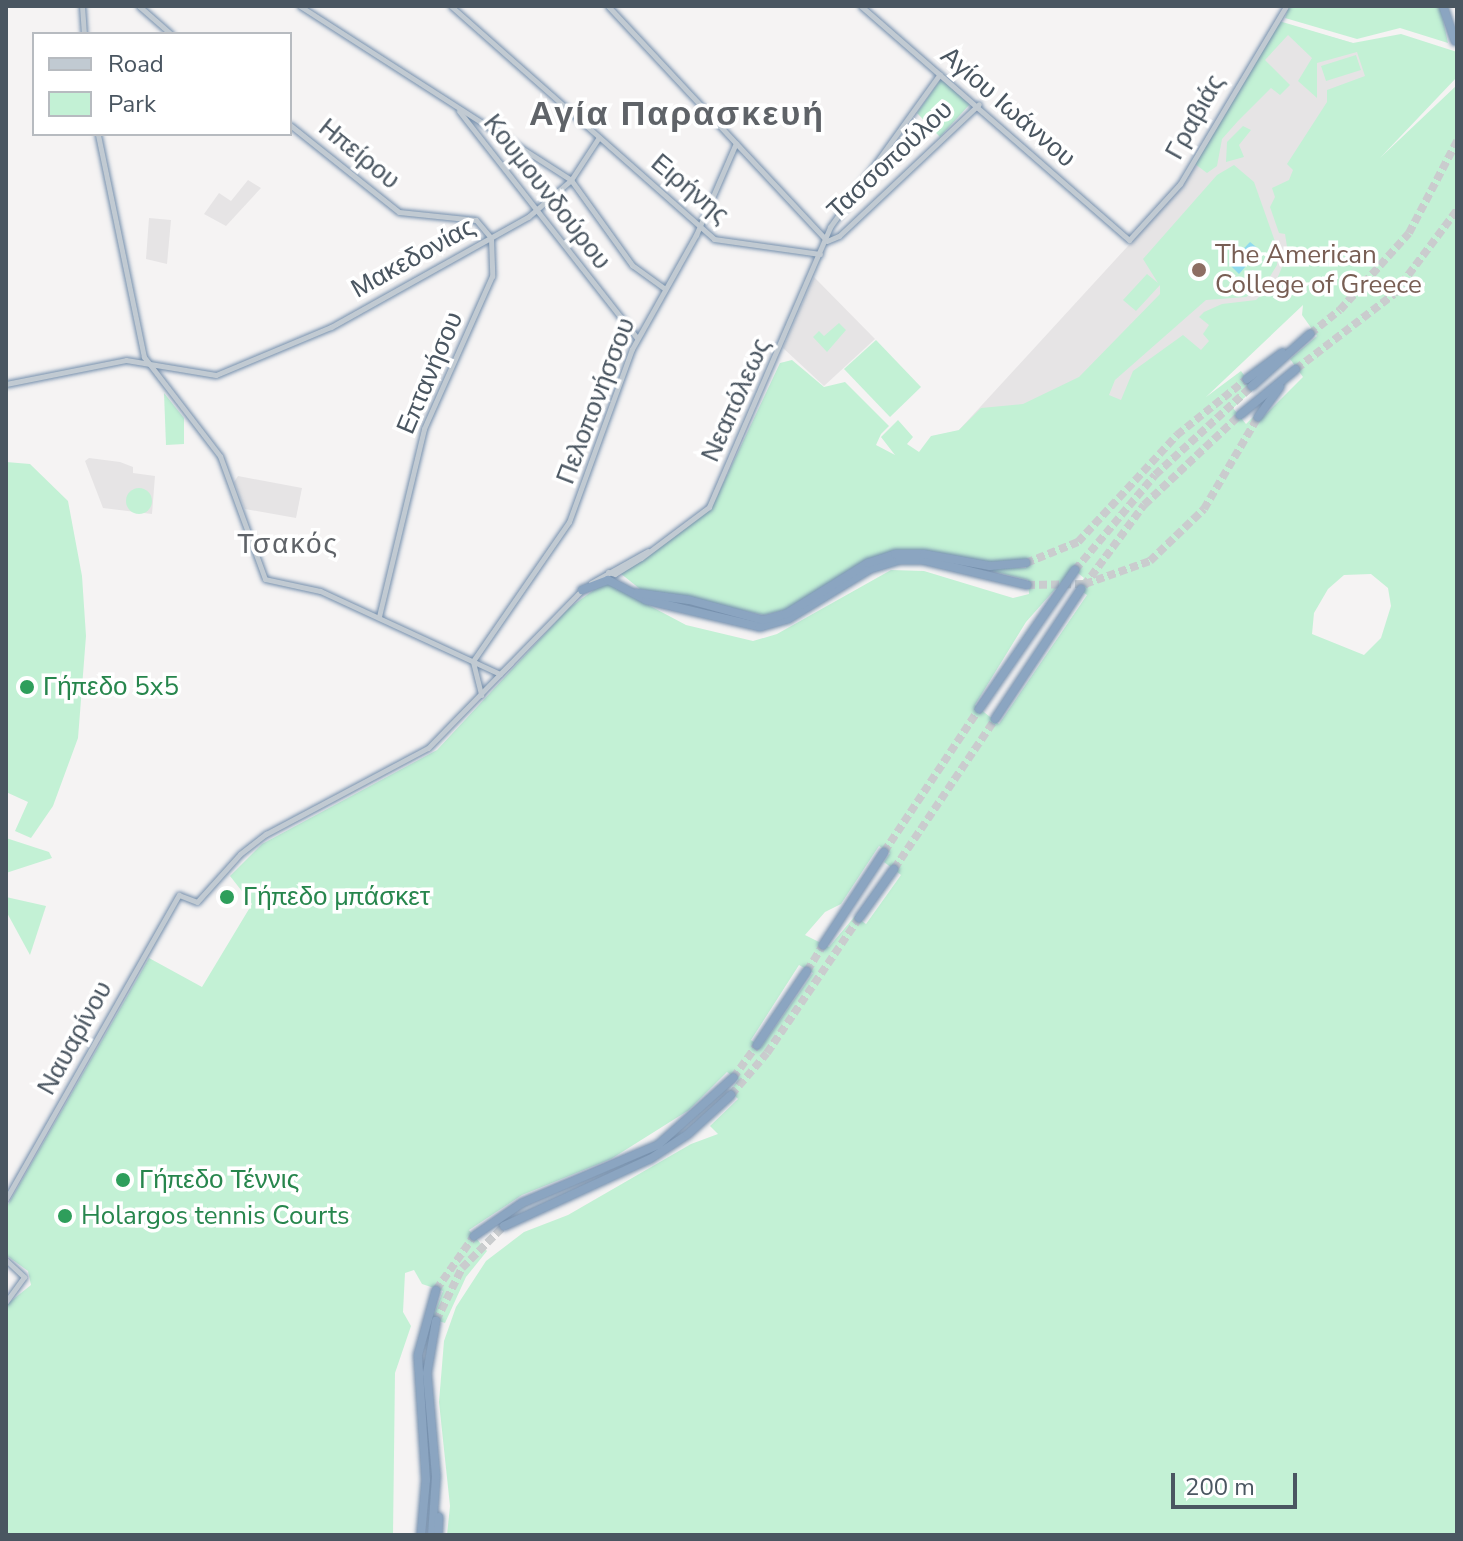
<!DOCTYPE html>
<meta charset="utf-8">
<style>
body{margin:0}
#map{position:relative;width:1463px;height:1541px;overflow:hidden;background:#f5f3f3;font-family:"Nunito Sans",sans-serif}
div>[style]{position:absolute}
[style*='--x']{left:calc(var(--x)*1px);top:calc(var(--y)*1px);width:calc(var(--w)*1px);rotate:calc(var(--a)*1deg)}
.education>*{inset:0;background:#e6e4e5}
.green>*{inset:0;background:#c3f1d5}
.round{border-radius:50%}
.water>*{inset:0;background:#90daee}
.motorway-tunnel>*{height:8px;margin-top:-4px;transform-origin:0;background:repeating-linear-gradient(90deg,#caccce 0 8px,transparent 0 12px)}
.roads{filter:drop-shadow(0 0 2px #7690ad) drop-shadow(0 0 2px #7690ad)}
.tertiary>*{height:5px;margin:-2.5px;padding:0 2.5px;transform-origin:2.5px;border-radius:2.5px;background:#c1cad2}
.motorway>*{height:8px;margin:-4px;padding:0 4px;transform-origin:4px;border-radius:4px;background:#8ba5c1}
.dots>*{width:22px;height:22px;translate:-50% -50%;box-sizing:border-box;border:4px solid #fff;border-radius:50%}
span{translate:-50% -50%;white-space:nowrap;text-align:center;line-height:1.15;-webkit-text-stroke:7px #fff;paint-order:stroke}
.street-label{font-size:26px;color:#4a5661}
.education-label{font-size:26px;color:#785e54}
.left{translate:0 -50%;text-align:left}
.leisure-label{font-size:26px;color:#27864d}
.neighbourhood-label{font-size:28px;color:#5f6368;letter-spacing:2px}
.district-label{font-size:34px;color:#5f6368;font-weight:700;letter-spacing:2px}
.frame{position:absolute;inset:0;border:8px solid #4a5661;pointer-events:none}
.legend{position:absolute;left:32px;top:32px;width:260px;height:104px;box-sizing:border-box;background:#fff;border:2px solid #b7bbc0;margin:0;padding:10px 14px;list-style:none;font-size:24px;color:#4a5661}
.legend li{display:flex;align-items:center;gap:16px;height:40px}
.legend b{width:40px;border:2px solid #b7bbc0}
.scale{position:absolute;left:1171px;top:1473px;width:126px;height:36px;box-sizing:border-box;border:4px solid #4a5661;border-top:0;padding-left:10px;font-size:24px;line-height:28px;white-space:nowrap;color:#4a5661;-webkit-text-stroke:6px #fff;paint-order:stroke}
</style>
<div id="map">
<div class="education">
<i style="clip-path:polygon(1279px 22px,1353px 43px,1372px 64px,1278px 286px,1124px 439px,959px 430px,1183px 186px)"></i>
<i style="clip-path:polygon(248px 180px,261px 188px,226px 226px,204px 214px,219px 193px,231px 201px)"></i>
<i style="clip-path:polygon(149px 218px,171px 220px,167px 264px,146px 259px)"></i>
<i style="clip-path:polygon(814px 277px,875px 339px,824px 386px,783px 348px)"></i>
<i style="clip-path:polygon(89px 458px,120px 462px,133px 467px,133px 473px,155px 476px,152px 514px,103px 508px,85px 461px)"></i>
<i style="clip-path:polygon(238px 476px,302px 488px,296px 518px,245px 509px,234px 482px)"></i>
</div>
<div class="green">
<i style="clip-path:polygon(1289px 6px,1440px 6px,1448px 43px,1400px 28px,1357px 39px,1285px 18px)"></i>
<i style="clip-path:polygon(evenodd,1279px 21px,1353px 43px,1401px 34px,1457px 52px,1457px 77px,1380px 158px,1457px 85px,1457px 1535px,447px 1535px,450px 1506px,439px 1402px,444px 1341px,456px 1307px,486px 1261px,524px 1232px,568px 1215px,691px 1144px,718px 1134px,710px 1126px,738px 1099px,730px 1091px,738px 1080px,727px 1072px,689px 1110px,611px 1159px,522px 1195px,469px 1230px,487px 1251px,466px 1277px,445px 1323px,432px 1319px,443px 1291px,422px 1284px,414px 1270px,405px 1273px,403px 1312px,411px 1326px,395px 1373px,393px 1535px,6px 1535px,6px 1305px,31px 1285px,28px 1271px,6px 1255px,6px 1208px,149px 958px,202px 987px,252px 904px,230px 876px,262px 844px,437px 750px,569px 608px,605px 582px,686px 625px,753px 641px,777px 634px,891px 570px,924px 571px,1013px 598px,1029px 594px,1028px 580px,980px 568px,1026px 568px,1026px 559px,994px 563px,921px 550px,893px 552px,789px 609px,764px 615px,640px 589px,620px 573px,713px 505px,780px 363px,792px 360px,824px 387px,845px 382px,889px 426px,881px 434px,876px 445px,895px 455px,881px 437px,898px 420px,913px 437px,907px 444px,919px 452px,931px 436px,959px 430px,981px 408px,1023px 404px,1079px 377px,1160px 294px,1160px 285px,1136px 311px,1123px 300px,1147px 274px,1158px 283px,1143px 259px,1217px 175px,1234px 165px,1254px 182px,1278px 250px,1277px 265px,1266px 283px,1246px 297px,1206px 300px,1115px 380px,1109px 395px,1121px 400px,1133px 371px,1183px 335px,1201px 350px,1209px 341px,1203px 334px,1209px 325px,1199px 317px,1204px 312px,1222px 304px,1256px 300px,1277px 279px,1288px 253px,1285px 234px,1279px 233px,1270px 207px,1275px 197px,1272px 188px,1289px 180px,1293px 170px,1287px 164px,1327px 102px,1327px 90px,1365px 76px,1357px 52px,1317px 63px,1317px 98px,1298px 81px,1312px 58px,1288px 35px,1265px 60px,1290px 85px,1280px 95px,1271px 88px,1238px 121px,1222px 139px,1217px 166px,1207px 173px,1195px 164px,1204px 144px,1279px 21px,1303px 305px,1302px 315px,1317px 336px,1290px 359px,1303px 377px,1261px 419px,1255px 415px,1246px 424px,1233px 408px,1254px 389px,1241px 371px,1206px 397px,1303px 305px,1279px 21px,1073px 569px,1084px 578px,1077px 588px,1087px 595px,999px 724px,975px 705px,1026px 622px,1073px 569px,1279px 21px,1371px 574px,1388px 588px,1391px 606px,1381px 638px,1364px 655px,1312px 634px,1314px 613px,1328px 589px,1344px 575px,1371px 574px,1279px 21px,879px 846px,890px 853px,884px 862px,901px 875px,866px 924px,855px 916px,829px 947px,805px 935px,825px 912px,841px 904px,879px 846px,1279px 21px,799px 965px,813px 973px,761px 1047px,751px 1040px,799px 965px)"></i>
<i style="clip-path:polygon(1356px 55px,1361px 70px,1326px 81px,1321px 66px)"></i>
<i style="clip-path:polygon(941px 79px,970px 104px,940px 137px,917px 113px)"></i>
<i style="clip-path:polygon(1243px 126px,1251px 130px,1239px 145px,1244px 157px,1226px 162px,1227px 142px)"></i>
<i style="clip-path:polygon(839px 323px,846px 330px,827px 352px,813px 337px,819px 331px,824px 336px)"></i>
<i style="clip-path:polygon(876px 340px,921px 387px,890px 417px,844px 369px)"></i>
<i style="clip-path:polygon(164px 393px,184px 418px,184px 444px,166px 445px)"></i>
<i style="clip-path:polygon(6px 462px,30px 464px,68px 501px,82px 576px,86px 636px,78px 738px,53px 806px,31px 838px,15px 831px,28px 802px,6px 792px)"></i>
<i class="round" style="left:126px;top:488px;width:26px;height:26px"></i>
<i style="clip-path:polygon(6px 838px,49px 852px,52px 858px,6px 873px)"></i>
<i style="clip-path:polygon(6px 897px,46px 906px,30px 955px,6px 911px)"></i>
</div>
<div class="water">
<i style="clip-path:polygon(1250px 242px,1260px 250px,1239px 274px,1229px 264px)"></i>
</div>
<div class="motorway-tunnel">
<i style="--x:1310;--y:334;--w:38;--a:-39"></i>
<i style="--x:1340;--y:310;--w:103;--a:-48.1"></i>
<i style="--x:1409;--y:233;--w:104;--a:-62.4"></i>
<i style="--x:1296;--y:369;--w:123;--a:-37.4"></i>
<i style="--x:1394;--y:294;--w:105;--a:-53.1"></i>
<i style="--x:1026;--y:563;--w:56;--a:-22"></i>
<i style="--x:1078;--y:542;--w:146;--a:-47.2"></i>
<i style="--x:1177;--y:435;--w:90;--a:-38.7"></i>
<i style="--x:1075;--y:570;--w:124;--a:-49.9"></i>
<i style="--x:1155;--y:475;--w:132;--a:-42.5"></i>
<i style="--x:1027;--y:585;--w:58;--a:-1"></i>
<i style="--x:1085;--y:584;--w:69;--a:-19.5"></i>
<i style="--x:1150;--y:561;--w:75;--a:-43.9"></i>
<i style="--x:1204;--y:509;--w:107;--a:-59.6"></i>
<i style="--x:1084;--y:586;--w:101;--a:-53.5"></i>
<i style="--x:1144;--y:505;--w:132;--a:-43.2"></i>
<i style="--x:884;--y:852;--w:172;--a:-56.4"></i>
<i style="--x:894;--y:869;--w:181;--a:-56"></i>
<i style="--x:807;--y:971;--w:31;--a:-58"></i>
<i style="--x:733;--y:1078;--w:41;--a:-54"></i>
<i style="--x:731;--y:1095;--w:55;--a:-49.4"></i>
<i style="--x:767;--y:1053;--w:163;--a:-55.7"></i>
<i style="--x:436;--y:1290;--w:66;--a:-54.9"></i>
<i style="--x:436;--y:1321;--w:59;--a:-63.9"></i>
<i style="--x:462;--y:1268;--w:59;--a:-45"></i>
</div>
<div class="roads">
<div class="tertiary">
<i style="--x:82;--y:6;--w:28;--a:86"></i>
<i style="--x:139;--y:6;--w:43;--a:41.2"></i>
<i style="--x:300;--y:6;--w:322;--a:32.7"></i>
<i style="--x:571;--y:180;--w:105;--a:54.3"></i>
<i style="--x:632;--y:265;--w:41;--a:36"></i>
<i style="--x:451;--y:6;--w:351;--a:41.5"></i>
<i style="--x:714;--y:239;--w:107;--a:8.1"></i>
<i style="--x:608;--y:6;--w:320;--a:47"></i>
<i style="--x:861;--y:6;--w:356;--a:41.1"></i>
<i style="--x:1129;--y:240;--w:76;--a:-47.7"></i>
<i style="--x:1180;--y:184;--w:207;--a:-59.2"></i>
<i style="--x:459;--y:111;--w:288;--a:51.9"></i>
<i style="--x:290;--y:125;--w:139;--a:38.6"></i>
<i style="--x:399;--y:212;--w:77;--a:5.9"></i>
<i style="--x:476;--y:220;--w:23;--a:50"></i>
<i style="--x:491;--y:238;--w:38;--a:88"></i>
<i style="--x:492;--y:276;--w:167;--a:114"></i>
<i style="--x:424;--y:429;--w:193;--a:103.5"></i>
<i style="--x:827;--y:241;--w:13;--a:-23"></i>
<i style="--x:839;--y:236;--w:192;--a:-43.3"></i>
<i style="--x:6;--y:384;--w:122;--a:-11.3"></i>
<i style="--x:126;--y:360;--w:91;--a:9.5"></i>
<i style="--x:216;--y:375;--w:125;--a:-22.7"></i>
<i style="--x:331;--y:327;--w:226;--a:-29.2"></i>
<i style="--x:528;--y:217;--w:57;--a:-40.7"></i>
<i style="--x:571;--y:180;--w:51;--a:-56.9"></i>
<i style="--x:608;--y:572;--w:7;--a:16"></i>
<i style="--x:615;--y:574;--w:31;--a:-32"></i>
<i style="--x:641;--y:558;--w:85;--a:-36.9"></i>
<i style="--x:709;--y:507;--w:305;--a:-66.6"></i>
<i style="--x:830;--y:227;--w:188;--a:-54.3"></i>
<i style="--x:591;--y:583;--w:65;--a:-29.3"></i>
<i style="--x:473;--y:661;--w:169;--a:-55.4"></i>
<i style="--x:569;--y:522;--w:184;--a:-70"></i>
<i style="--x:632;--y:349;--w:131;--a:-60.7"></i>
<i style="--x:696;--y:235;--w:100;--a:-66.5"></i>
<i style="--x:473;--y:662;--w:34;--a:76"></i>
<i style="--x:511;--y:663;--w:16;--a:135"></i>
<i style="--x:500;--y:674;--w:119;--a:-45.7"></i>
<i style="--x:6;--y:1199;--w:350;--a:-60.4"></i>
<i style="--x:179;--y:895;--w:19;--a:21"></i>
<i style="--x:197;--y:902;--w:64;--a:-48.1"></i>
<i style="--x:240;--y:854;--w:33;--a:-38"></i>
<i style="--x:266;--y:834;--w:183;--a:-28"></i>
<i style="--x:428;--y:748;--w:103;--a:-45.8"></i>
<i style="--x:500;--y:674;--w:198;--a:-155.2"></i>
<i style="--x:320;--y:591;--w:56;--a:-167.7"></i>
<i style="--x:265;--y:579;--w:131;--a:-110.1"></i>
<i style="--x:220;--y:456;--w:125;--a:-127.5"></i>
<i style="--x:144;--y:357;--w:228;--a:-101.7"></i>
<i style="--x:6;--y:1260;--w:25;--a:43"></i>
<i style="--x:24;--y:1277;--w:31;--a:126"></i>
</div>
<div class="motorway">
<i style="--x:1443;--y:6;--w:37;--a:71"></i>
<i style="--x:1247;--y:379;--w:44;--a:-36.6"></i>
<i style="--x:1252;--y:386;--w:78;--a:-41.9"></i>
<i style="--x:1240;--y:415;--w:72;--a:-39.4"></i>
<i style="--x:1258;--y:417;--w:37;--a:-54"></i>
<i style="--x:582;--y:590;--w:28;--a:-21"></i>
<i style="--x:608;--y:580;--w:43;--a:27.8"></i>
<i style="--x:646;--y:600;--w:117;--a:13.3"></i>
<i style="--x:760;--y:627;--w:29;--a:-16"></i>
<i style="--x:788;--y:619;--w:96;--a:-31.4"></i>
<i style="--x:870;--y:569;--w:30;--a:-17"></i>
<i style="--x:899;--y:560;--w:24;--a:0"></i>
<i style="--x:923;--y:560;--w:107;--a:13.5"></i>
<i style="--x:637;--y:593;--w:52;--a:7.7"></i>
<i style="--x:689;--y:600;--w:77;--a:15.1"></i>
<i style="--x:763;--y:620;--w:24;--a:-15"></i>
<i style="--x:786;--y:614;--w:97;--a:-31.9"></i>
<i style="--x:868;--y:563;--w:28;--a:-18"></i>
<i style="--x:895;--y:554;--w:29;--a:0"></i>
<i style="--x:924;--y:554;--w:67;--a:10.3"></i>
<i style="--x:990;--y:566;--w:36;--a:-5"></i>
<i style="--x:979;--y:709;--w:169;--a:-55.4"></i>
<i style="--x:995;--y:719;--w:156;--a:-56.5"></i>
<i style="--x:859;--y:918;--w:60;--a:-54.5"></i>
<i style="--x:823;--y:945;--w:111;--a:-56.7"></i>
<i style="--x:757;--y:1045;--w:89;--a:-56"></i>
<i style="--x:504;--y:1226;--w:161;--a:-24.7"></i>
<i style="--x:650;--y:1159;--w:45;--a:-33.3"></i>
<i style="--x:688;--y:1134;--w:58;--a:-42.2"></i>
<i style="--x:474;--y:1236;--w:58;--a:-34.5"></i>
<i style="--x:522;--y:1203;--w:148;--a:-23.1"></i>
<i style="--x:658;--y:1145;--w:101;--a:-41.8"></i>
<i style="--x:421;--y:1535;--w:55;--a:-84.8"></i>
<i style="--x:426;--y:1480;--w:125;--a:-93.7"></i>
<i style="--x:418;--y:1355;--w:67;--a:-74.5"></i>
<i style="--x:432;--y:1535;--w:59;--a:-86.1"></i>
<i style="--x:436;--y:1476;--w:103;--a:-95"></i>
<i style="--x:427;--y:1373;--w:53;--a:-80.2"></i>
<i style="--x:438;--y:1535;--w:18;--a:-87"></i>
</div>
</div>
<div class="dots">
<i style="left:1199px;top:270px;background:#8d6e63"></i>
<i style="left:27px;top:687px;background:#2e9e5b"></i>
<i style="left:227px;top:897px;background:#2e9e5b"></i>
<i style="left:123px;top:1180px;background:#2e9e5b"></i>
<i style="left:65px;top:1216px;background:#2e9e5b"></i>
</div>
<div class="street-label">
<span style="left:1008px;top:107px;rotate:41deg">Αγίου Ιωάννου</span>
<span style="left:1195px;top:117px;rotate:-61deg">Γραβιάς</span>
<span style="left:359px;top:154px;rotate:39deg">Ηπείρου</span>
<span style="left:890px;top:160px;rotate:-43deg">Τασσοπούλου</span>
<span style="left:690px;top:189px;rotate:40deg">Ειρήνης</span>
<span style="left:547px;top:192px;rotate:52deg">Κουμουνδούρου</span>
<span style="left:413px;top:258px;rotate:-29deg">Μακεδονίας</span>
<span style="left:430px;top:373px;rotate:-67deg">Επτανήσου</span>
<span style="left:736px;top:400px;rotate:-66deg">Νεαπόλεως</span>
<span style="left:596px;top:401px;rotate:-69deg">Πελοπονήσσου</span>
<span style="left:75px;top:1038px;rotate:-61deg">Ναυαρίνου</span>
</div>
<div class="education-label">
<span class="left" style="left:1215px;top:270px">The American<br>College of Greece</span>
</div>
<div class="leisure-label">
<span class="left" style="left:43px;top:687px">Γήπεδο 5x5</span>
<span class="left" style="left:243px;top:897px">Γήπεδο μπάσκετ</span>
<span class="left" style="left:139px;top:1180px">Γήπεδο Τέννις</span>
<span class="left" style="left:81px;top:1216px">Holargos tennis Courts</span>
</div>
<div class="neighbourhood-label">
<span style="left:288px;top:544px">Τσακός</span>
</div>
<div class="district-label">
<span style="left:677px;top:115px">Αγία Παρασκευή</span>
</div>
<div class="frame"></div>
<ul class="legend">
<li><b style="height:10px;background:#c1cad2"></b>Road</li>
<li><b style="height:22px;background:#c3f1d5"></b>Park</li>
</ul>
<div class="scale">200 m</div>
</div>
